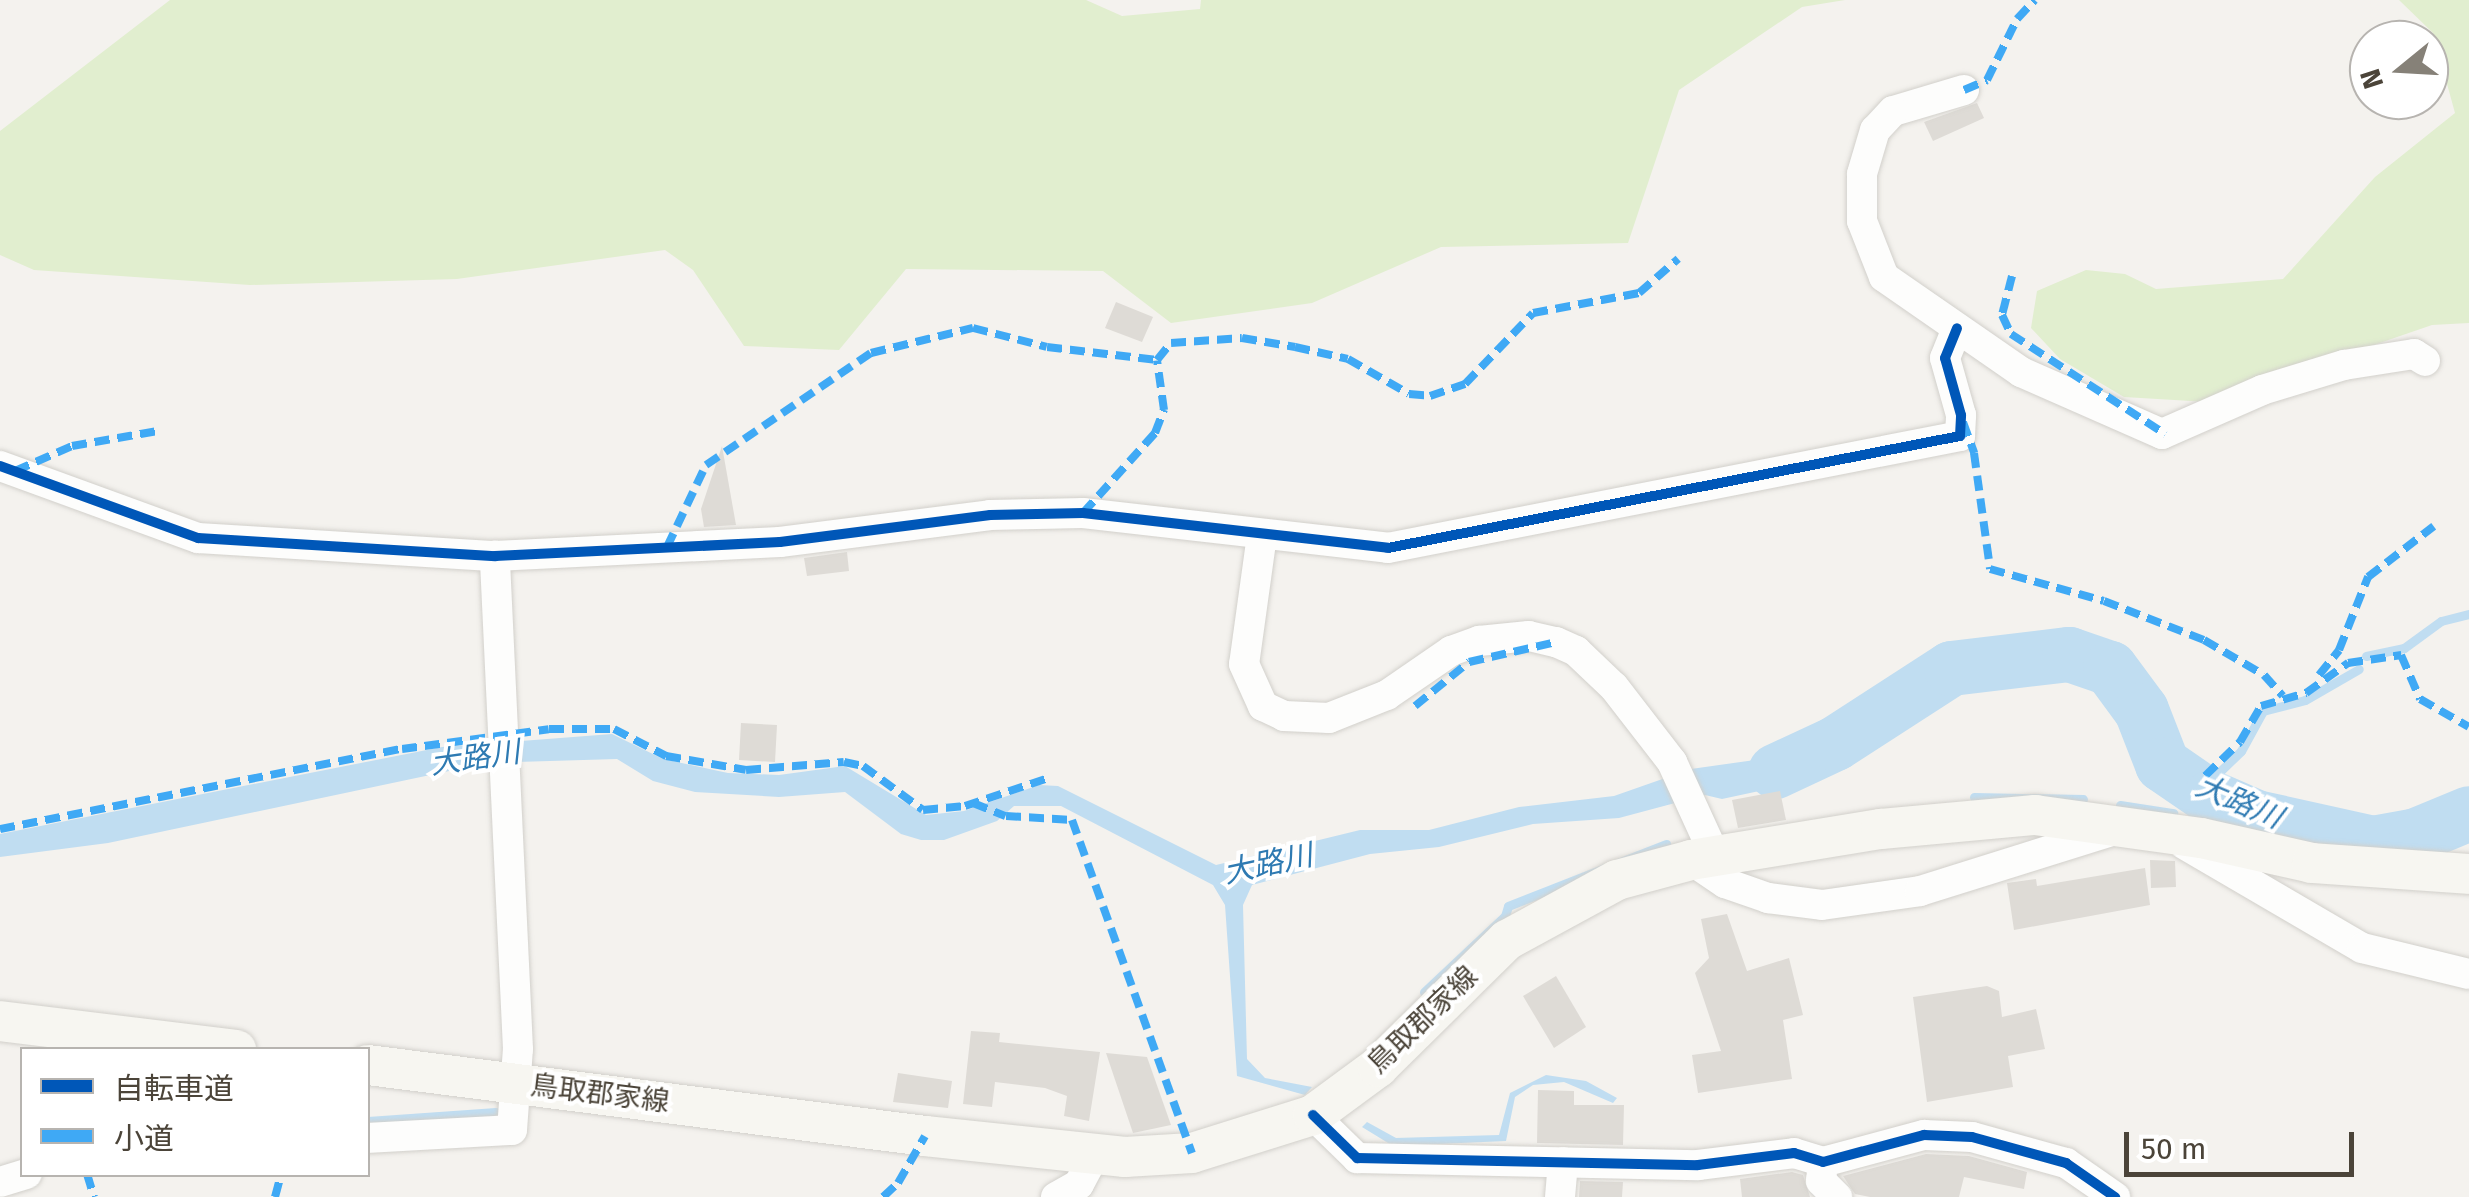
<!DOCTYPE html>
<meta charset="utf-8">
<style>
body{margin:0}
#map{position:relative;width:2469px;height:1197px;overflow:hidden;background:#f4f2ee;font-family:"Fira Sans","Noto Sans JP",sans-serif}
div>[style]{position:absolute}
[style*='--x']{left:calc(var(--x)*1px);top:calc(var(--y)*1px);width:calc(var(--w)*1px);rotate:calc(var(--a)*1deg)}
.green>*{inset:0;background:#e1eecf}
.water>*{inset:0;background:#c0ddf1}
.stream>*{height:9px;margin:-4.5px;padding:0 4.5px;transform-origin:4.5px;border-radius:4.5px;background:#c0ddf1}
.river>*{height:55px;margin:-27.5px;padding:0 27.5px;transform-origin:27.5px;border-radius:27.5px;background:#c0ddf1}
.building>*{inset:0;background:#dedbd6}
.roads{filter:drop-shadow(0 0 2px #d2d0cb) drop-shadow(0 0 2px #d2d0cb)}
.street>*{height:30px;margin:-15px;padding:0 15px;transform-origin:15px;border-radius:15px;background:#fdfdfc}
.secondary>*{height:40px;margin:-20px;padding:0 20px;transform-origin:20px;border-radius:20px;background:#f7f6f1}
.quiet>*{height:8px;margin-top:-4px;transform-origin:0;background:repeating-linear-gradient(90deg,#3fa9f5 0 15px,transparent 0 23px)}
.cycleway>*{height:10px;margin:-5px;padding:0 5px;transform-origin:5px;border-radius:5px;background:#0057b8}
span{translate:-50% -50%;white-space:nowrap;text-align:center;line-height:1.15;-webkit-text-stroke:8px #fff;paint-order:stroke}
.street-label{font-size:28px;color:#4b4439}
.water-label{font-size:30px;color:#2e7ab2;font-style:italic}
.legend{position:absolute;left:20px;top:1047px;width:350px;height:130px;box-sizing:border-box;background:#fff;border:2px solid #b7b4b0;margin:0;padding:12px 18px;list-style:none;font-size:30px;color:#4b4439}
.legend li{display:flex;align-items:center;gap:20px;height:50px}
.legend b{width:50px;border:2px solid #b7b4b0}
.north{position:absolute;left:2349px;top:20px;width:100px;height:100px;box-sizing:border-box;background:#fff;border:2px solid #b7b4b0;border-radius:50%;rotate:252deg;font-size:28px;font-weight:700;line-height:40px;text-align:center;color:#4b4439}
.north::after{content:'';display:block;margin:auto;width:35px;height:45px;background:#868178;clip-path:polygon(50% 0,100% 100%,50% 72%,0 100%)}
.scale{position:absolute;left:2124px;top:1132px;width:230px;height:45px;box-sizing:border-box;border:5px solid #4b4439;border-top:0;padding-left:12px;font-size:30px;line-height:35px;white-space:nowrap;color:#4b4439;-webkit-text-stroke:8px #fff;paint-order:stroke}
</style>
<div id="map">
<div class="green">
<i style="clip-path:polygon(170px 0,1086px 0,1122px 16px,1200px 9px,1201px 0,1845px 0,1802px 7px,1679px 90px,1628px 243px,1441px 247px,1312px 303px,1171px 323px,1103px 271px,906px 269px,839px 350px,744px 346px,693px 270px,665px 250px,457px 279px,250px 285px,34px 270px,0 255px,0 131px)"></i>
<i style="clip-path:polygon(2399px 0,2469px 0,2469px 323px,2432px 325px,2208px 402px,2124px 397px,2060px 359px,2031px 328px,2037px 291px,2086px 270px,2125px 274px,2156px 289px,2283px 279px,2375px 177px,2455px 113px,2433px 33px)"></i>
</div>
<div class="water">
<i style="clip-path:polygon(612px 734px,663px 759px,728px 773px,779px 775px,845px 766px,926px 815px,964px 811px,1039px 785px,1058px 786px,1216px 865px,1360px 830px,1429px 830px,1519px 807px,1614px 796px,1691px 769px,1804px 753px,1832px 734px,1850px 746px,1810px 775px,1778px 787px,1722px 799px,1705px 795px,1619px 818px,1533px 824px,1439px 847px,1370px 854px,1252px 885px,1243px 905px,1247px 1059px,1265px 1078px,1312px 1087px,1305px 1095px,1237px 1076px,1225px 905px,1213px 885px,1061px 806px,1014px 806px,997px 821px,944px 840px,921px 840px,901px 834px,845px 792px,779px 797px,695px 792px,653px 781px,617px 759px,487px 763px,108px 843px,0 857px,0 834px,442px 747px)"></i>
<i style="clip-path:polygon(1546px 1075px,1586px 1081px,1617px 1098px,1613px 1103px,1564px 1082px,1533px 1085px,1515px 1097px,1506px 1141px,1393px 1146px,1362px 1127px,1367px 1122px,1396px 1138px,1499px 1135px,1510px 1093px)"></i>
</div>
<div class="stream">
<i style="--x:2366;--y:656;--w:39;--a:-12"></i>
<i style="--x:2404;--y:648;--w:46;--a:-36.1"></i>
<i style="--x:2441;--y:621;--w:29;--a:-14"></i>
<i style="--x:2212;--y:779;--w:40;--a:-44"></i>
<i style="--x:2241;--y:751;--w:46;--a:-61.2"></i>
<i style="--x:2263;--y:711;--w:43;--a:-14.7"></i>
<i style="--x:2305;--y:700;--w:62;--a:-29.9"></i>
<i style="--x:1974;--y:797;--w:109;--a:1.1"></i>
<i style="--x:2120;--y:805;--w:54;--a:8.6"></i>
<i style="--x:2292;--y:838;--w:33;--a:12"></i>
<i style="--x:1424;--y:992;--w:111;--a:-43.2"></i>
<i style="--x:1505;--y:916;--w:10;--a:-73"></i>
<i style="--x:1508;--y:906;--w:170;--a:-21.4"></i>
<i style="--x:368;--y:1121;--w:128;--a:-4"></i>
</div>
<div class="river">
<i style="--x:1775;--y:771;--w:66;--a:-25"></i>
<i style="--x:1835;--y:743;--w:138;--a:-32.9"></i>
<i style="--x:1951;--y:668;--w:119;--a:-6.8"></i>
<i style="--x:2069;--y:654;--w:43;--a:18.9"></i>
<i style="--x:2110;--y:668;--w:52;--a:53.6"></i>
<i style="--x:2141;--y:710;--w:58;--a:68.7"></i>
<i style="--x:2162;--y:764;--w:58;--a:34.5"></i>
<i style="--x:2210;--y:797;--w:50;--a:23.5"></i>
<i style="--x:2256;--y:817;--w:119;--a:12.6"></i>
<i style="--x:2372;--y:843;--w:45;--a:-10.3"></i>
<i style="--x:2416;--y:835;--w:57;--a:-22.5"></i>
</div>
<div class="building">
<i style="clip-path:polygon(1977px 103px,1984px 118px,1933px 141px,1924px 122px)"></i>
<i style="clip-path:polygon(1116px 302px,1153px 317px,1142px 342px,1105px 328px)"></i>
<i style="clip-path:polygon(722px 446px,736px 525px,704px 527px,701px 509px)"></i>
<i style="clip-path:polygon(847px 552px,849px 571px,807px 576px,804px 558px)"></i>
<i style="clip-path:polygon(741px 723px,777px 725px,775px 762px,739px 760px)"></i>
<i style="clip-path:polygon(1780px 791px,1786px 820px,1738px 828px,1732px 800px)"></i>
<i style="clip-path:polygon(2150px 860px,2175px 861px,2176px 887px,2151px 888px)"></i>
<i style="clip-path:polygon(2145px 868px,2150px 905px,2014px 930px,2007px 883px,2036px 879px,2037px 886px)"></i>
<i style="clip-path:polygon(1727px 914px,1747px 971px,1789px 958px,1803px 1015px,1783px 1020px,1792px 1079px,1698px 1093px,1692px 1055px,1721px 1051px,1695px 973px,1709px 958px,1701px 919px)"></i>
<i style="clip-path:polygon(1556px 976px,1586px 1027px,1554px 1048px,1523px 996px)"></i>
<i style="clip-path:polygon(1987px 986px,1999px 991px,2002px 1017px,2036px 1009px,2045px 1049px,2008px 1056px,2013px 1087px,1927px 1102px,1913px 997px)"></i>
<i style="clip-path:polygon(971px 1031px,1000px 1033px,999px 1042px,1100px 1052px,1089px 1121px,1064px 1116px,1067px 1096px,1045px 1088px,995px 1082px,992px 1107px,963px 1104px)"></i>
<i style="clip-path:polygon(1106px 1053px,1147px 1057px,1171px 1125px,1133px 1133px)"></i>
<i style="clip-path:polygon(898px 1073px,952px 1081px,948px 1108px,893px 1102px)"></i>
<i style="clip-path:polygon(1538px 1090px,1574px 1091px,1574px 1105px,1624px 1105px,1623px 1145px,1537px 1143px)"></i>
<i style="clip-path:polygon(1926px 1154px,1969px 1156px,2027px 1172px,2024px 1189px,1964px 1177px,1959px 1197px,1870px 1197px,1855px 1194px,1843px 1176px)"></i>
<i style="clip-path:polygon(1792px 1172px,1803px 1175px,1810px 1197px,1742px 1197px,1740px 1179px)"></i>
<i style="clip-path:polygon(1580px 1181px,1623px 1182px,1622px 1197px,1579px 1197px)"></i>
</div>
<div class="roads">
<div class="street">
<i style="--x:1964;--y:90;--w:74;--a:163.5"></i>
<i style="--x:1893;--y:111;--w:26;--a:133"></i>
<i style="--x:1875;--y:130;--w:46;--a:106.5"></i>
<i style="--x:1862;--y:174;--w:47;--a:90"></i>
<i style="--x:1862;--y:221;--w:60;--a:68.6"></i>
<i style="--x:1884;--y:277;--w:167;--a:34.7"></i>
<i style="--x:2021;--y:372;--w:154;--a:23.7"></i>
<i style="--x:2162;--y:434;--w:109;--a:-23.7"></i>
<i style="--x:2262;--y:390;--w:86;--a:-17"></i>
<i style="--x:2344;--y:365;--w:71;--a:-8.9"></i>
<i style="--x:2414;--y:354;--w:13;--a:32"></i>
<i style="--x:0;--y:466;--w:211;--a:20"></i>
<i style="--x:198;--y:538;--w:298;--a:3.5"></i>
<i style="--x:495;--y:556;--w:285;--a:-2.8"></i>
<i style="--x:780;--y:542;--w:212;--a:-7.3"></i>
<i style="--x:990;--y:515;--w:93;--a:-1.2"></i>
<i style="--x:1083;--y:513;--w:307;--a:6.5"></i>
<i style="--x:1388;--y:548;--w:583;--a:-11.08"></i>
<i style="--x:1960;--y:436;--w:21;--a:-87"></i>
<i style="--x:1961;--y:415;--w:59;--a:-105.7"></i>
<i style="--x:1945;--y:358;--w:32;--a:-68"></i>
<i style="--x:1262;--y:535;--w:130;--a:97.9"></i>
<i style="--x:1244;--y:664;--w:46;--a:65.7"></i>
<i style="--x:1263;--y:706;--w:23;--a:25"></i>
<i style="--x:1284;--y:716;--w:45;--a:2.5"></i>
<i style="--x:1329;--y:718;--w:62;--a:-21.6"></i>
<i style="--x:1387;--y:695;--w:78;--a:-34.5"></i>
<i style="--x:1451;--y:651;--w:30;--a:-20"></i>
<i style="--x:1479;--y:641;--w:50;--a:-5.7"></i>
<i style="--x:1529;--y:636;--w:28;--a:13"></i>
<i style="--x:1556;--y:642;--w:22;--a:24"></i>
<i style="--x:1576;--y:651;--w:52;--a:43.5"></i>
<i style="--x:1614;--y:687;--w:95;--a:52.3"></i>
<i style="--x:1672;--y:762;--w:103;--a:65.4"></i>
<i style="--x:2184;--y:844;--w:206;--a:30.3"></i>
<i style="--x:2362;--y:948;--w:110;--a:13.7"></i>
<i style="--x:1691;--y:860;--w:41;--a:34.1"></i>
<i style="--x:1725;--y:883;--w:46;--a:19.2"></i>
<i style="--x:1768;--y:898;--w:54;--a:7.4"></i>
<i style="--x:1822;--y:905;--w:99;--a:-8.1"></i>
<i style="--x:1920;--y:891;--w:207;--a:-17.4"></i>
<i style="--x:1313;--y:1115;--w:62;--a:44.3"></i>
<i style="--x:1357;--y:1158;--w:341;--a:1.2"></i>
<i style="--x:1698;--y:1165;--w:97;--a:-7.1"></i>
<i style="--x:1794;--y:1153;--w:30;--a:17"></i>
<i style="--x:1823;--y:1162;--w:105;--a:-15"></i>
<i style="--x:1924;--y:1135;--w:48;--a:2.4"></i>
<i style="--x:1972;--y:1137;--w:98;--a:15.5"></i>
<i style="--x:2066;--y:1163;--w:60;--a:34.8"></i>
<i style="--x:368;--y:1138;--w:144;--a:-3.2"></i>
<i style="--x:512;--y:1130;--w:81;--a:-85.8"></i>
<i style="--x:518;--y:1049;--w:494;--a:-92.7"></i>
<i style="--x:1823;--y:1162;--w:19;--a:96"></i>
<i style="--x:1821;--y:1181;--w:23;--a:45"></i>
<i style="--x:0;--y:1182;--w:28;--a:-17"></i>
<i style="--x:1056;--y:1197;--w:26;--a:-29"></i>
<i style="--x:1079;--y:1184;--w:34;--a:-62"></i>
<i style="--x:1560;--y:1197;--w:35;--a:-85"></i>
</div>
<div class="secondary">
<i style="--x:0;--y:1021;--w:238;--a:7"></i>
<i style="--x:368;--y:1065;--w:562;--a:7.26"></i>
<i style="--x:925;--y:1136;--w:201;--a:6"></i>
<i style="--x:1125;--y:1157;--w:67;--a:-3.4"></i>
<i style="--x:1192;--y:1153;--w:127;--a:-17.4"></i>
<i style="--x:1313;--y:1115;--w:81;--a:-36.4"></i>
<i style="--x:1378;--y:1067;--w:181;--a:-44.6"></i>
<i style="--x:1507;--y:940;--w:125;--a:-28.6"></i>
<i style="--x:1617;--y:880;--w:77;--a:-15.1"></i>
<i style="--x:1691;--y:860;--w:193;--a:-9.3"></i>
<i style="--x:1881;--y:829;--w:155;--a:-5.2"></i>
<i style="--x:2035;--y:815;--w:168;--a:7.9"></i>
<i style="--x:2201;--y:838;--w:114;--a:12.7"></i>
<i style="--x:2312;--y:863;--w:157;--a:4"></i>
</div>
</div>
<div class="quiet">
<i style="--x:1964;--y:90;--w:25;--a:-23"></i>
<i style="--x:1987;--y:80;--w:68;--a:-63.8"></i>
<i style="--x:2017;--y:19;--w:26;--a:-47"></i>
<i style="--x:2012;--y:276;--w:40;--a:104.4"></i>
<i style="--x:2002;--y:315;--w:21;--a:65"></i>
<i style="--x:2011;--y:334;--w:184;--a:33"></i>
<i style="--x:1963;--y:422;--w:33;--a:70"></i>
<i style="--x:1974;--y:453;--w:117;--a:82.1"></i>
<i style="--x:1990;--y:569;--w:118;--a:15.7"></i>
<i style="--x:2104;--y:601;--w:107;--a:21.3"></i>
<i style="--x:2204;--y:640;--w:69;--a:30.3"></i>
<i style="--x:2264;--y:675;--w:28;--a:48"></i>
<i style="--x:15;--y:471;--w:62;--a:-23.7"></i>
<i style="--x:72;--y:446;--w:87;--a:-9.9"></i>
<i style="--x:1083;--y:513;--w:108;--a:-48"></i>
<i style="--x:1155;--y:433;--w:25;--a:-69"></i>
<i style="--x:1164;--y:410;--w:50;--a:-98"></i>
<i style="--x:1157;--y:360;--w:22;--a:-51"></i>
<i style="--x:1171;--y:343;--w:71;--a:-4"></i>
<i style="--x:1242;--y:338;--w:54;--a:9.6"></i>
<i style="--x:1295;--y:347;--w:54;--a:12.8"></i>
<i style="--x:1348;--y:359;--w:70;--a:29.8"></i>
<i style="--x:1409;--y:394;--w:21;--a:5"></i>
<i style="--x:1430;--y:396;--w:37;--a:-19"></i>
<i style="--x:1465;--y:384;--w:98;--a:-46.2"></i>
<i style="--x:1533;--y:313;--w:108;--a:-10.7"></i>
<i style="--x:1639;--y:293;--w:52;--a:-41.1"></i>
<i style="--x:667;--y:547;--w:91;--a:-64.6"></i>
<i style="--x:706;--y:465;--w:199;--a:-34.2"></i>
<i style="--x:871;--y:353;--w:105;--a:-13.8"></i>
<i style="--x:973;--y:328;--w:76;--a:14.4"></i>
<i style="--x:1047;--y:347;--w:111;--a:6.7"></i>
<i style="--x:2319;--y:675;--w:32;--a:-51"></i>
<i style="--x:2339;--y:650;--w:79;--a:-68.3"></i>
<i style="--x:2368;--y:577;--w:83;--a:-37.7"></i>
<i style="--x:1415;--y:706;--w:70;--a:-39.2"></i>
<i style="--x:1469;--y:662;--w:89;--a:-12.9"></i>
<i style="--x:2205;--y:776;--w:49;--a:-44.2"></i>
<i style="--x:2240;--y:742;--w:42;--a:-59.7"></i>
<i style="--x:2261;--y:706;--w:47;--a:-16.1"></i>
<i style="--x:2306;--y:693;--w:52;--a:-35.5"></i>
<i style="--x:2348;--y:663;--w:54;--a:-8.6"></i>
<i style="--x:2401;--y:655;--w:48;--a:66.6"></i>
<i style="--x:2420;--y:699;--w:56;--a:29.7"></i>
<i style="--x:973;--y:803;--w:35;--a:22"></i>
<i style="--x:1006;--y:816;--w:66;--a:3.5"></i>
<i style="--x:1072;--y:820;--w:354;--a:70.2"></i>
<i style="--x:0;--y:829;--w:410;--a:-11.3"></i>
<i style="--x:402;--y:749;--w:148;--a:-7.7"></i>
<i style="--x:549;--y:729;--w:65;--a:0"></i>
<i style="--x:614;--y:729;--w:59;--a:27.4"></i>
<i style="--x:666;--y:756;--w:81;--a:9.9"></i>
<i style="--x:746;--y:770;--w:98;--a:-4.7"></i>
<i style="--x:844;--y:762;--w:19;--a:12"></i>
<i style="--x:863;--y:766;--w:74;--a:36.3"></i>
<i style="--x:923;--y:810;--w:42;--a:-5.4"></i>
<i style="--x:965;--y:806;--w:88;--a:-18.6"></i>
<i style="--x:87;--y:1174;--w:24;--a:73"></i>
<i style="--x:275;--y:1197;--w:24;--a:-75"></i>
<i style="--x:883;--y:1197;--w:21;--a:-43"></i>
<i style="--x:898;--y:1183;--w:54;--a:-60.1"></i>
</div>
<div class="cycleway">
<i style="--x:0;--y:466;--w:211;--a:20"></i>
<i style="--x:198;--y:538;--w:298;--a:3.5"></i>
<i style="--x:495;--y:556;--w:285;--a:-2.8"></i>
<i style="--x:780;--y:542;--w:212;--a:-7.3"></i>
<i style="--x:990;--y:515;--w:93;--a:-1.2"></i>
<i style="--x:1083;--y:513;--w:307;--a:6.5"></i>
<i style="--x:1388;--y:548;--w:583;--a:-11.08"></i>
<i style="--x:1960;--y:436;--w:21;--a:-87"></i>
<i style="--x:1961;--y:415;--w:59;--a:-105.7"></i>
<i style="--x:1945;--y:358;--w:32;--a:-68"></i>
<i style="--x:1313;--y:1115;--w:62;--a:44.3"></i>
<i style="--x:1357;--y:1158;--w:341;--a:1.2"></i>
<i style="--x:1698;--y:1165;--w:97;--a:-7.1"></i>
<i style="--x:1794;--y:1153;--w:30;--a:17"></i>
<i style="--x:1823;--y:1162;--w:105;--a:-15"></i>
<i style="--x:1924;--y:1135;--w:48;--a:2.4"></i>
<i style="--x:1972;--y:1137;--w:98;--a:15.5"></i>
<i style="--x:2066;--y:1163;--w:60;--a:34.8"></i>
</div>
<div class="street-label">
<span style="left:1423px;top:1020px;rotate:-44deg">鳥取郡家線</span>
<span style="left:600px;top:1094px;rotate:7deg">鳥取郡家線</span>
</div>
<div class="water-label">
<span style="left:475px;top:758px;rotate:-8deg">大路川</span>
<span style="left:2239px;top:802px;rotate:23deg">大路川</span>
<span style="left:1268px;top:864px;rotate:-12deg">大路川</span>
</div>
<ul class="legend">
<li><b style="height:12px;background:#0057b8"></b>自転車道</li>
<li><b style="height:12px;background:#3fa9f5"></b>小道</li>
</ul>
<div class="north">N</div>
<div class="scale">50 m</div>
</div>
